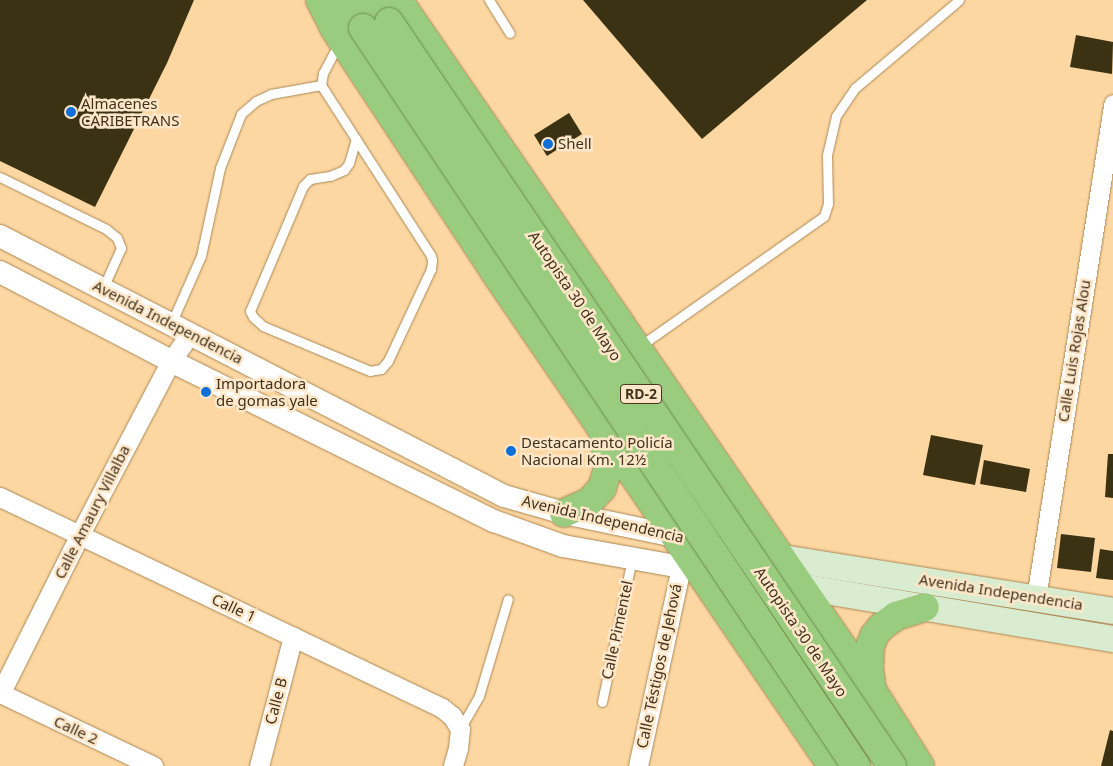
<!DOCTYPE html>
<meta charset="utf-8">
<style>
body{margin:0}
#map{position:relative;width:1113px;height:766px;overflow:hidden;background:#fdd7a2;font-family:"Noto Sans",sans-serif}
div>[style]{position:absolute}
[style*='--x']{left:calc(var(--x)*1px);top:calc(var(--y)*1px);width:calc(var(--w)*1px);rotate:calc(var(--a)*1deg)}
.building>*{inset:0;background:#3a3212}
.roads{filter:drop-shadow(0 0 1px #ab8856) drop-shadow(0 0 1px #ab8856)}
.service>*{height:9px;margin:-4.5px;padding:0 4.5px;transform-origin:4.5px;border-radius:4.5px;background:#fff}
.minor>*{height:19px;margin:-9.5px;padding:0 9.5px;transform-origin:9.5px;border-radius:9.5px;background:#fff}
.tertiary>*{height:22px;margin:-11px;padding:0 11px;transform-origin:11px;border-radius:11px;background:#fff}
.secondary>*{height:26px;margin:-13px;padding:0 13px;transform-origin:13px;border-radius:13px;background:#d9eccf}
.trunk>*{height:28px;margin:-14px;padding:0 14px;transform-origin:14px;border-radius:14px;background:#9acc80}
.bridges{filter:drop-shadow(0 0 1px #6b8e49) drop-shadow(0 0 1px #6b8e49)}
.trunk-bridge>*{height:28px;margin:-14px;padding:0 14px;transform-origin:14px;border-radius:14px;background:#9acc80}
.dots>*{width:14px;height:14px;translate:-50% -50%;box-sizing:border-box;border:2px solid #fee7c8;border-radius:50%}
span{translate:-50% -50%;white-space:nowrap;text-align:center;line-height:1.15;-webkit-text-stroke:5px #fee7c8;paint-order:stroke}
.shield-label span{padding:1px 4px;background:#fee7c8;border:1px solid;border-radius:4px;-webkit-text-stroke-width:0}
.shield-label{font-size:14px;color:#41321d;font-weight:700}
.poi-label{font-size:15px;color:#41321d}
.left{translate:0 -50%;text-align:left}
.street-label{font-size:15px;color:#41321d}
</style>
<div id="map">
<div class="building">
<i style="clip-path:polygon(0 0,194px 0,167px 63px,95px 207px,0 161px)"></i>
<i style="clip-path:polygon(583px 0,867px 0,702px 139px)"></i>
<i style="clip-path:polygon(1076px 35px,1113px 42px,1112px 74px,1070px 67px)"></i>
<i style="clip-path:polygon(569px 113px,582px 134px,547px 156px,534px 135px)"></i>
<i style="clip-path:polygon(931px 435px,983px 445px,975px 485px,923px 475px)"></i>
<i style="clip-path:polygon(1108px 454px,1113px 454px,1113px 498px,1105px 497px)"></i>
<i style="clip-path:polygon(984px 460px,1030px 469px,1026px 492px,980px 484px)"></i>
<i style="clip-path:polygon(1061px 534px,1095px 538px,1091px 572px,1057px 568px)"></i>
<i style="clip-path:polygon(1100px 549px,1113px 551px,1113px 580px,1096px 578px)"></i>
<i style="clip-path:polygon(1110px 730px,1113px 731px,1113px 766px,1101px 766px)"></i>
</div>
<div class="roads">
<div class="service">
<i style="--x:489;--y:0;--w:39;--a:58"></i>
<i style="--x:339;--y:43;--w:34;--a:118"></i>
<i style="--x:323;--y:73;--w:12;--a:99"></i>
<i style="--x:321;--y:85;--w:203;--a:57.2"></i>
<i style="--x:431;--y:256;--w:4;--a:76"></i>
<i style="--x:432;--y:260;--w:9;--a:96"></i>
<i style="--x:431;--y:269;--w:102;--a:115.1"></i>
<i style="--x:388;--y:361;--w:11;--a:131"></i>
<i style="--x:381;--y:369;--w:11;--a:170"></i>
<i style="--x:370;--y:371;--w:116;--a:-157.2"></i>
<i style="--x:263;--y:326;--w:13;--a:-138"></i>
<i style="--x:253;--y:317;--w:7;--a:-117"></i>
<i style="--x:250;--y:311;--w:136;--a:-67"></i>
<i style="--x:303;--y:186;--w:10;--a:-45"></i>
<i style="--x:310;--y:179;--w:20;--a:-9"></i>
<i style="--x:330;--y:176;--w:15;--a:-23"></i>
<i style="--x:344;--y:170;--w:9;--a:-54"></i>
<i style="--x:349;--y:163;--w:25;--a:-74"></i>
<i style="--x:0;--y:177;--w:118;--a:26.1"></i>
<i style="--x:106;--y:229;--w:14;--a:39"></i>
<i style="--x:117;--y:238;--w:11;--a:68"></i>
<i style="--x:121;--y:248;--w:44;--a:114.2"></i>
<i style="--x:171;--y:324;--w:74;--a:-66.2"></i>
<i style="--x:201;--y:256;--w:90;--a:-77.8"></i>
<i style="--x:220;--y:168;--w:58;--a:-68.7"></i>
<i style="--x:241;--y:114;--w:20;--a:-41"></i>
<i style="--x:256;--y:101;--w:17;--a:-25"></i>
<i style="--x:271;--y:94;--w:51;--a:-10.2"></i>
<i style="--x:640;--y:346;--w:225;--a:-35.2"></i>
<i style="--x:824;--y:216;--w:13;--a:-72"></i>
<i style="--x:828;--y:204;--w:49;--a:-91.2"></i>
<i style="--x:827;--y:155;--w:40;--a:-77"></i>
<i style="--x:836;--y:116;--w:34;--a:-56"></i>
<i style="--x:855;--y:88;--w:136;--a:-40.2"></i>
<i style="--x:602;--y:702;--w:147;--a:-78.2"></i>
<i style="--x:460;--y:729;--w:38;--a:-60"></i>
<i style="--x:479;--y:696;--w:101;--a:-73.4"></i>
</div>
<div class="minor">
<i style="--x:0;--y:497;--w:490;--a:25.5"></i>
<i style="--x:442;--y:708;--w:13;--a:39"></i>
<i style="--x:452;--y:716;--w:15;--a:58"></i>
<i style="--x:460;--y:729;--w:19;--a:96"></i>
<i style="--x:458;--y:748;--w:19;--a:106"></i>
<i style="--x:1036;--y:598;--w:500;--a:-81.1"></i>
<i style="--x:0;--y:693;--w:170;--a:25.5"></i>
<i style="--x:0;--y:694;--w:179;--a:-63.4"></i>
<i style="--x:80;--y:534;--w:195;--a:-62.3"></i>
<i style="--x:171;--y:361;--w:33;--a:-55"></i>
<i style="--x:259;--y:766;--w:134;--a:-75.3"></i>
<i style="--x:638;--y:766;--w:204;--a:-77.8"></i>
</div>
<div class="tertiary">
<i style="--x:0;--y:236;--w:567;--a:27.29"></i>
<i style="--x:504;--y:496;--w:62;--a:15.8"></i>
<i style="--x:564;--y:513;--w:113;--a:11.7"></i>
<i style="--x:0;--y:272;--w:193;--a:27.5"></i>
<i style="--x:171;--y:361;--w:360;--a:26.4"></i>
<i style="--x:494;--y:521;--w:73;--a:19.9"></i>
<i style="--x:563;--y:546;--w:137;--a:10.1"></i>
</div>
<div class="secondary">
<i style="--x:690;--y:539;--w:95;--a:11.5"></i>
<i style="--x:783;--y:558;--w:334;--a:9.1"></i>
<i style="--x:712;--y:572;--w:407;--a:9.5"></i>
</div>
<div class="trunk">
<i style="--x:320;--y:0;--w:31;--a:63"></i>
<i style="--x:334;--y:28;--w:291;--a:56.6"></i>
<i style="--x:494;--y:271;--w:599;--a:55.67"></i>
<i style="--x:344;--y:0;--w:34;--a:56"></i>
<i style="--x:375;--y:0;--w:26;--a:58"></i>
<i style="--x:398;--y:0;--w:837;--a:55.51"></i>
<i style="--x:564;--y:513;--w:27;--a:-24"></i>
<i style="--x:589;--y:502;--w:19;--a:-47"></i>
<i style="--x:602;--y:488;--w:24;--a:-73"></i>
<i style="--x:609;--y:465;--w:31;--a:-101"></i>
<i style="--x:920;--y:766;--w:90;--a:-122.3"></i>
<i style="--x:872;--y:690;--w:22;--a:-98"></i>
<i style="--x:869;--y:668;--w:21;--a:-87"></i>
<i style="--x:870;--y:647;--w:12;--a:-70"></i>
<i style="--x:874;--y:636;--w:11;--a:-52"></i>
<i style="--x:881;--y:627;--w:19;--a:-36"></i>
<i style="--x:896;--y:616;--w:30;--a:-17"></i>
</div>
</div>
<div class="bridges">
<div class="trunk-bridge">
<i style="--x:389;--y:22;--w:898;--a:55.94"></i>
<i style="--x:363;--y:28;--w:888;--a:56.26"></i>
</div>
</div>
<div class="dots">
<i style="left:71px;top:112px;background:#0e6fd7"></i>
<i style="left:548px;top:144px;background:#0e6fd7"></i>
<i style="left:206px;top:392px;background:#0e6fd7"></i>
<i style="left:511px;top:451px;background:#0e6fd7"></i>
</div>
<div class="shield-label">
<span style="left:641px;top:394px">RD-2</span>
</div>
<div class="poi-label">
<span class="left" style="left:81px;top:112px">Almacenes<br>CARIBETRANS</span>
<span class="left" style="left:558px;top:144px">Shell</span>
<span class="left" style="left:216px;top:392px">Importadora<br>de gomas yale</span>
<span class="left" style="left:521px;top:451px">Destacamento Policía<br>Nacional Km. 12½</span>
</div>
<div class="street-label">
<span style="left:575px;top:296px;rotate:56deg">Autopista 30 de Mayo</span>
<span style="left:168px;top:322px;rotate:27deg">Avenida Independencia</span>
<span style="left:1074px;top:351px;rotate:-81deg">Calle Luis Rojas Alou</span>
<span style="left:92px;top:512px;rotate:-63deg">Calle Amaury Villalba</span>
<span style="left:603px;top:519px;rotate:13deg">Avenida Independencia</span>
<span style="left:1001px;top:592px;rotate:9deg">Avenida Independencia</span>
<span style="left:234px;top:608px;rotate:25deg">Calle 1</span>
<span style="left:617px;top:630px;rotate:-78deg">Calle Pimentel</span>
<span style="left:801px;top:632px;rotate:56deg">Autopista 30 de Mayo</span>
<span style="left:659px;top:666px;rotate:-78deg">Calle Téstigos de Jehová</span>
<span style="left:276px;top:701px;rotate:-75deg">Calle B</span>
<span style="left:76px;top:730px;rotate:25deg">Calle 2</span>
</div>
</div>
